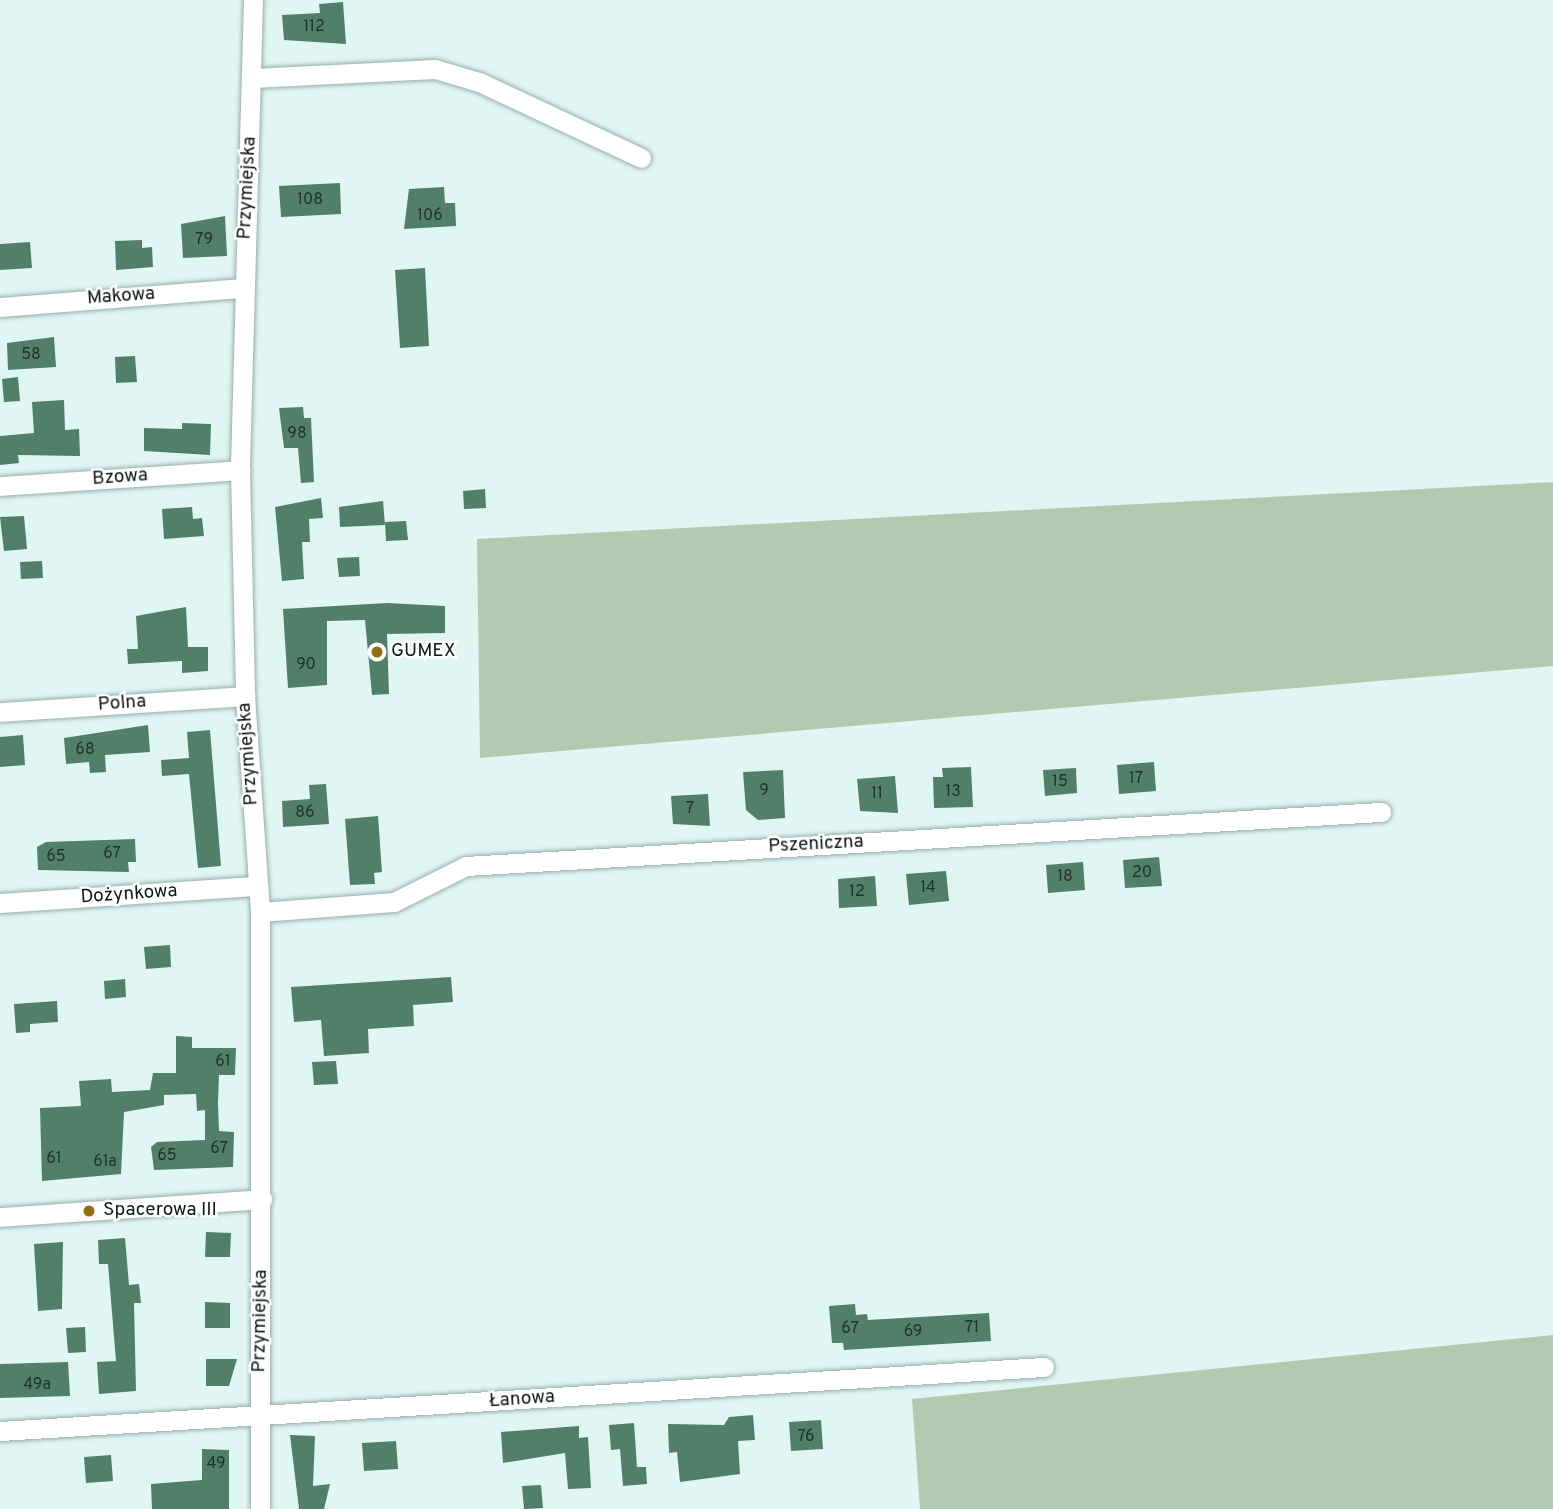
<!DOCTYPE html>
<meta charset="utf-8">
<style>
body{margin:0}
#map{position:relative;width:1553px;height:1509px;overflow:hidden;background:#e0f6f3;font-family:Overpass,sans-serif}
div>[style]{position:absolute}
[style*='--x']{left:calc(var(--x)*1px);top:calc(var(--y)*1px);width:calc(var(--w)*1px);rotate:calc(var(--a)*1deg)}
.green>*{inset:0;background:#b1cbb1}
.building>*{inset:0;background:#517f6a}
.roads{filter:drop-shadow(0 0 2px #98ada9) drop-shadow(0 0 2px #98ada9)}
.street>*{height:19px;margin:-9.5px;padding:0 9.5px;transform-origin:9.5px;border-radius:9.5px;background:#fff}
.dots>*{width:19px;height:19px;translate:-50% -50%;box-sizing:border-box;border:4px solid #fefefe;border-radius:50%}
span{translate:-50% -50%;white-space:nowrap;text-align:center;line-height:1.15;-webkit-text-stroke:5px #fefefe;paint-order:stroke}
.number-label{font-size:16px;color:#1f302a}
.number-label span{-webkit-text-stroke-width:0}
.street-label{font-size:19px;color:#0e1615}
.poi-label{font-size:19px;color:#0e1615}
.left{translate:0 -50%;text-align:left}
</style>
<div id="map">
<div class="green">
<i style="clip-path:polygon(1553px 482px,1553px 666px,480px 758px,477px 539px)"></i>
<i style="clip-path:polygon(1553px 1335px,1553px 1509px,920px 1509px,912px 1399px)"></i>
</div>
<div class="building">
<i style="clip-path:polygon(343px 2px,346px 44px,284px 40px,282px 15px,320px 13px,319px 4px)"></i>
<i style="clip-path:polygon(340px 183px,341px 214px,281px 217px,279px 186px)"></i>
<i style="clip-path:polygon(444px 187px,445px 203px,455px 203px,456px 226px,404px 229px,409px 189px)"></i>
<i style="clip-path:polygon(225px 216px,227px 256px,183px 258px,181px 224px)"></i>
<i style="clip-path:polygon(142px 240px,142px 248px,152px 247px,153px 267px,116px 270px,115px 241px)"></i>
<i style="clip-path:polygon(30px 242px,32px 268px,0 270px,0 244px)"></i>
<i style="clip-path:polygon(425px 268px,429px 346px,400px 348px,395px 270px)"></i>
<i style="clip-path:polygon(54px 337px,56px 367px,8px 370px,7px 343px)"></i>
<i style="clip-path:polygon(135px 356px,137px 382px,116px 383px,115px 357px)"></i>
<i style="clip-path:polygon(18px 377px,20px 401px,4px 402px,2px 379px)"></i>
<i style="clip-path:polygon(64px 400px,65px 430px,79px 429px,80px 456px,18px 455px,19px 463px,0 465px,0 436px,34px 433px,32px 402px)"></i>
<i style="clip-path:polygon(303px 407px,304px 418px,311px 418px,314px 482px,301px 483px,298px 448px,284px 448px,279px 408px)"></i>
<i style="clip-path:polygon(182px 423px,211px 424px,210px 455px,144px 451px,144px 428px,182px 429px)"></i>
<i style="clip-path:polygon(485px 489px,486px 508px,464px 509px,463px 491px)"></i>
<i style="clip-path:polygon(321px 498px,323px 518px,309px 519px,310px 542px,302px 542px,304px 579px,282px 581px,275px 507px)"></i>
<i style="clip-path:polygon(383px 501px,385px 525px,340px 527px,339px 507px)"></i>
<i style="clip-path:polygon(192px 507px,193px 519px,202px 518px,204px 536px,164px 539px,162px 509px)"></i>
<i style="clip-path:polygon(24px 516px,27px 549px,4px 551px,0 517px)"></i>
<i style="clip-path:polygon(406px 521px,408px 540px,386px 541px,385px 522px)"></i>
<i style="clip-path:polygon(359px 557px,360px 576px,339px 577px,337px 558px)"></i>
<i style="clip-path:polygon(42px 561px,43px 578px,21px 579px,20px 562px)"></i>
<i style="clip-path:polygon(387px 603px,445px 606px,445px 633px,387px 634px,389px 694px,372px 695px,365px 620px,327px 621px,327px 685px,288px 688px,283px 609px)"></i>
<i style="clip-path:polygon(186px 607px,188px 647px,208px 647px,208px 671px,182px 673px,182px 661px,128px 664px,127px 649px,138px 649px,136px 616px)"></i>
<i style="clip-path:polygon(148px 725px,150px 752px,105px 755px,106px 772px,90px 773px,89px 762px,66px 764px,64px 738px)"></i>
<i style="clip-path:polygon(210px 730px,221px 866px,198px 868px,189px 774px,162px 776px,161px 760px,189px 758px,187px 732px)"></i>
<i style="clip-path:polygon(23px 735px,25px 765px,0 767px,0 737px)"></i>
<i style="clip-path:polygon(1154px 762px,1156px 791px,1119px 794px,1117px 765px)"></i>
<i style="clip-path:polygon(971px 767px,973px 807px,934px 808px,933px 777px,943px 777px,942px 768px)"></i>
<i style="clip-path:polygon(1076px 768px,1077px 793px,1045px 796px,1043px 770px)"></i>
<i style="clip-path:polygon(783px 770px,785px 818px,758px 820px,746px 810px,743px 772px)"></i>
<i style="clip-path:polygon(895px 776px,898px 813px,860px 811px,857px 779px)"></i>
<i style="clip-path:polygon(326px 784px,329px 824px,283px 827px,282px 801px,310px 799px,309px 785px)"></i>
<i style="clip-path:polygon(708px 794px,710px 826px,673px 824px,671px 796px)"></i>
<i style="clip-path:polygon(378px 816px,382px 872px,374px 873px,375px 884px,350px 885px,345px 819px)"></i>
<i style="clip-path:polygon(135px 839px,136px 862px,128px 862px,129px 872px,38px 870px,37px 847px,46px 842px)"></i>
<i style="clip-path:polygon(1159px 857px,1162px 886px,1125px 888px,1123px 860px)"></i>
<i style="clip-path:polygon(1083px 862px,1085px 890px,1048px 893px,1046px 865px)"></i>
<i style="clip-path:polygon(946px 871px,949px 901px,909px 905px,906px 874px)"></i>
<i style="clip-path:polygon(875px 876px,877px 906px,839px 908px,838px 879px)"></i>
<i style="clip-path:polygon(170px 945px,171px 967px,146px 969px,144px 947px)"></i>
<i style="clip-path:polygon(451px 977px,453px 1002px,413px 1005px,414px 1026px,368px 1029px,369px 1053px,324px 1056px,321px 1020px,294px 1022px,291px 987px)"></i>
<i style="clip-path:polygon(125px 979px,126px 997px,105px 999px,104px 981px)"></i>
<i style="clip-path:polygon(57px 1001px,58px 1022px,30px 1024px,30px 1032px,16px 1033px,14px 1004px)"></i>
<i style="clip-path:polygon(176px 1036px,192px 1037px,192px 1048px,236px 1048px,235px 1075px,219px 1075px,218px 1103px,219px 1131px,234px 1132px,233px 1167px,154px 1170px,151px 1147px,157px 1142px,205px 1140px,205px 1110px,197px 1111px,196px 1094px,164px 1095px,164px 1105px,124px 1112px,121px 1174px,42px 1181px,40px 1108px,81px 1106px,79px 1081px,111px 1079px,112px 1092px,150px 1090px,153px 1073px,176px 1073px)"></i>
<i style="clip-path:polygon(336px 1061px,338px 1084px,314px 1085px,312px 1062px)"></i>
<i style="clip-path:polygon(206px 1232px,231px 1233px,230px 1257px,205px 1257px)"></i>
<i style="clip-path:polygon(125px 1238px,129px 1285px,139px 1284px,141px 1303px,134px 1303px,136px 1391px,99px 1394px,97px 1362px,116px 1361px,108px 1264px,99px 1264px,98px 1240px)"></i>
<i style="clip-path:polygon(63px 1242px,62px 1309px,38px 1311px,34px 1244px)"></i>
<i style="clip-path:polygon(205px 1302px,230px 1303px,230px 1328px,205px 1328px)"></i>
<i style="clip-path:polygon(855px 1304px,856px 1315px,867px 1314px,868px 1320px,989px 1313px,991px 1341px,844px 1350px,843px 1343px,832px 1343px,829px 1306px)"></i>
<i style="clip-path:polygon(85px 1327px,86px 1352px,68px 1353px,66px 1328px)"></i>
<i style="clip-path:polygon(206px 1359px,237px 1359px,229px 1386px,206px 1386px)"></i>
<i style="clip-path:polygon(68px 1362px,70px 1396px,0 1398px,0 1364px)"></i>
<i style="clip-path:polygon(753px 1415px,755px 1440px,738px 1441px,740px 1474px,680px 1482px,677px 1452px,669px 1453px,668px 1424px,724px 1425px,729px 1417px)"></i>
<i style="clip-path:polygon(821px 1420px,823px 1449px,791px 1451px,789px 1422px)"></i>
<i style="clip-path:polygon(634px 1423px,637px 1467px,646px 1467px,647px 1484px,623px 1486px,620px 1449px,611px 1450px,609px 1425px)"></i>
<i style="clip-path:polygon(579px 1426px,579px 1438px,588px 1437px,591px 1488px,568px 1489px,565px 1453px,503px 1463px,501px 1432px)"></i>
<i style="clip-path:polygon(290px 1435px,315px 1436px,313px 1486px,330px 1484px,324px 1509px,299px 1509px)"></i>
<i style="clip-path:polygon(396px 1441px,398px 1469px,364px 1471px,362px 1443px)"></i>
<i style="clip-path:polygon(202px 1449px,229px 1450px,229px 1509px,152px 1509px,151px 1484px,202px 1480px)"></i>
<i style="clip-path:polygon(111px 1455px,113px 1481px,86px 1483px,84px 1457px)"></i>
<i style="clip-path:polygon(541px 1485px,543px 1508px,524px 1509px,522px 1486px)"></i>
</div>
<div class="roads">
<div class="street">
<i style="--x:253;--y:0;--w:470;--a:91.6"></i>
<i style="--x:240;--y:470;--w:226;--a:88.7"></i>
<i style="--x:245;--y:696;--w:217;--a:86"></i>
<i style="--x:260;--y:912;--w:597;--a:90"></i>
<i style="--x:252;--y:78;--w:183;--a:-2.8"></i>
<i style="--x:435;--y:69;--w:46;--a:16.5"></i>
<i style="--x:479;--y:82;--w:179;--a:25.1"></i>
<i style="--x:0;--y:307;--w:244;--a:-4.5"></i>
<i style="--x:0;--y:486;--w:241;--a:-3.8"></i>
<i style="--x:0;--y:712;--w:246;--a:-3.7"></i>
<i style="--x:0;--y:903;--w:259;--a:-3.8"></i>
<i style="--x:260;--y:912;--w:134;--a:-4.3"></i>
<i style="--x:394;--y:902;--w:80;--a:-26.6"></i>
<i style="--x:466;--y:866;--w:917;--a:-3.38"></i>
<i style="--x:0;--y:1217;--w:263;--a:-3.9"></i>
<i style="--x:0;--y:1431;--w:1046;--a:-3.51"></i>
</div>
</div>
<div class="dots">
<i style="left:377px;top:652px;background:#926e15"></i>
<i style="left:89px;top:1211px;background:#926e15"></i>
</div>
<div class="number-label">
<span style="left:314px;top:27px">112</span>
<span style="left:310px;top:200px">108</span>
<span style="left:430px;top:216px">106</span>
<span style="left:204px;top:240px">79</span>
<span style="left:31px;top:355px">58</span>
<span style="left:297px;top:434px">98</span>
<span style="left:306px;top:665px">90</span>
<span style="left:85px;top:750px">68</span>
<span style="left:1136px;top:779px">17</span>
<span style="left:1060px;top:782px">15</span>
<span style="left:764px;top:791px">9</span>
<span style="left:953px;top:792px">13</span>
<span style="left:877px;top:794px">11</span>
<span style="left:690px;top:809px">7</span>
<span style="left:305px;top:813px">86</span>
<span style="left:112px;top:854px">67</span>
<span style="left:56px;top:857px">65</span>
<span style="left:1142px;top:873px">20</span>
<span style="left:1065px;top:877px">18</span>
<span style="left:928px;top:888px">14</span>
<span style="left:857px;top:892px">12</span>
<span style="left:223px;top:1062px">61</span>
<span style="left:219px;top:1149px">67</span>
<span style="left:167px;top:1156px">65</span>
<span style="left:54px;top:1159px">61</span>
<span style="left:105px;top:1162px">61a</span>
<span style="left:972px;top:1328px">71</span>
<span style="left:850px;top:1329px">67</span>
<span style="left:913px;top:1332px">69</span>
<span style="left:37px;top:1385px">49a</span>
<span style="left:806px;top:1437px">76</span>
<span style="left:216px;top:1464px">49</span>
</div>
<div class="street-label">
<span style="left:248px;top:188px;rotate:-87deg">Przymiejska</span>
<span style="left:121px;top:297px;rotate:-4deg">Makowa</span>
<span style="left:120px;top:478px;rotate:-4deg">Bzowa</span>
<span style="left:122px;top:704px;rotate:-4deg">Polna</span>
<span style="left:249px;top:754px;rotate:-94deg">Przymiejska</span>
<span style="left:816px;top:845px;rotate:-3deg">Pszeniczna</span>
<span style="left:129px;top:895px;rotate:-4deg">Dożynkowa</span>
<span style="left:261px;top:1321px;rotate:-89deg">Przymiejska</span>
<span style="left:522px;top:1400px;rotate:-4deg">Łanowa</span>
</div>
<div class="poi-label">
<span class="left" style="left:391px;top:652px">GUMEX</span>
<span class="left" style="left:103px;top:1211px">Spacerowa III</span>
</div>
</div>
